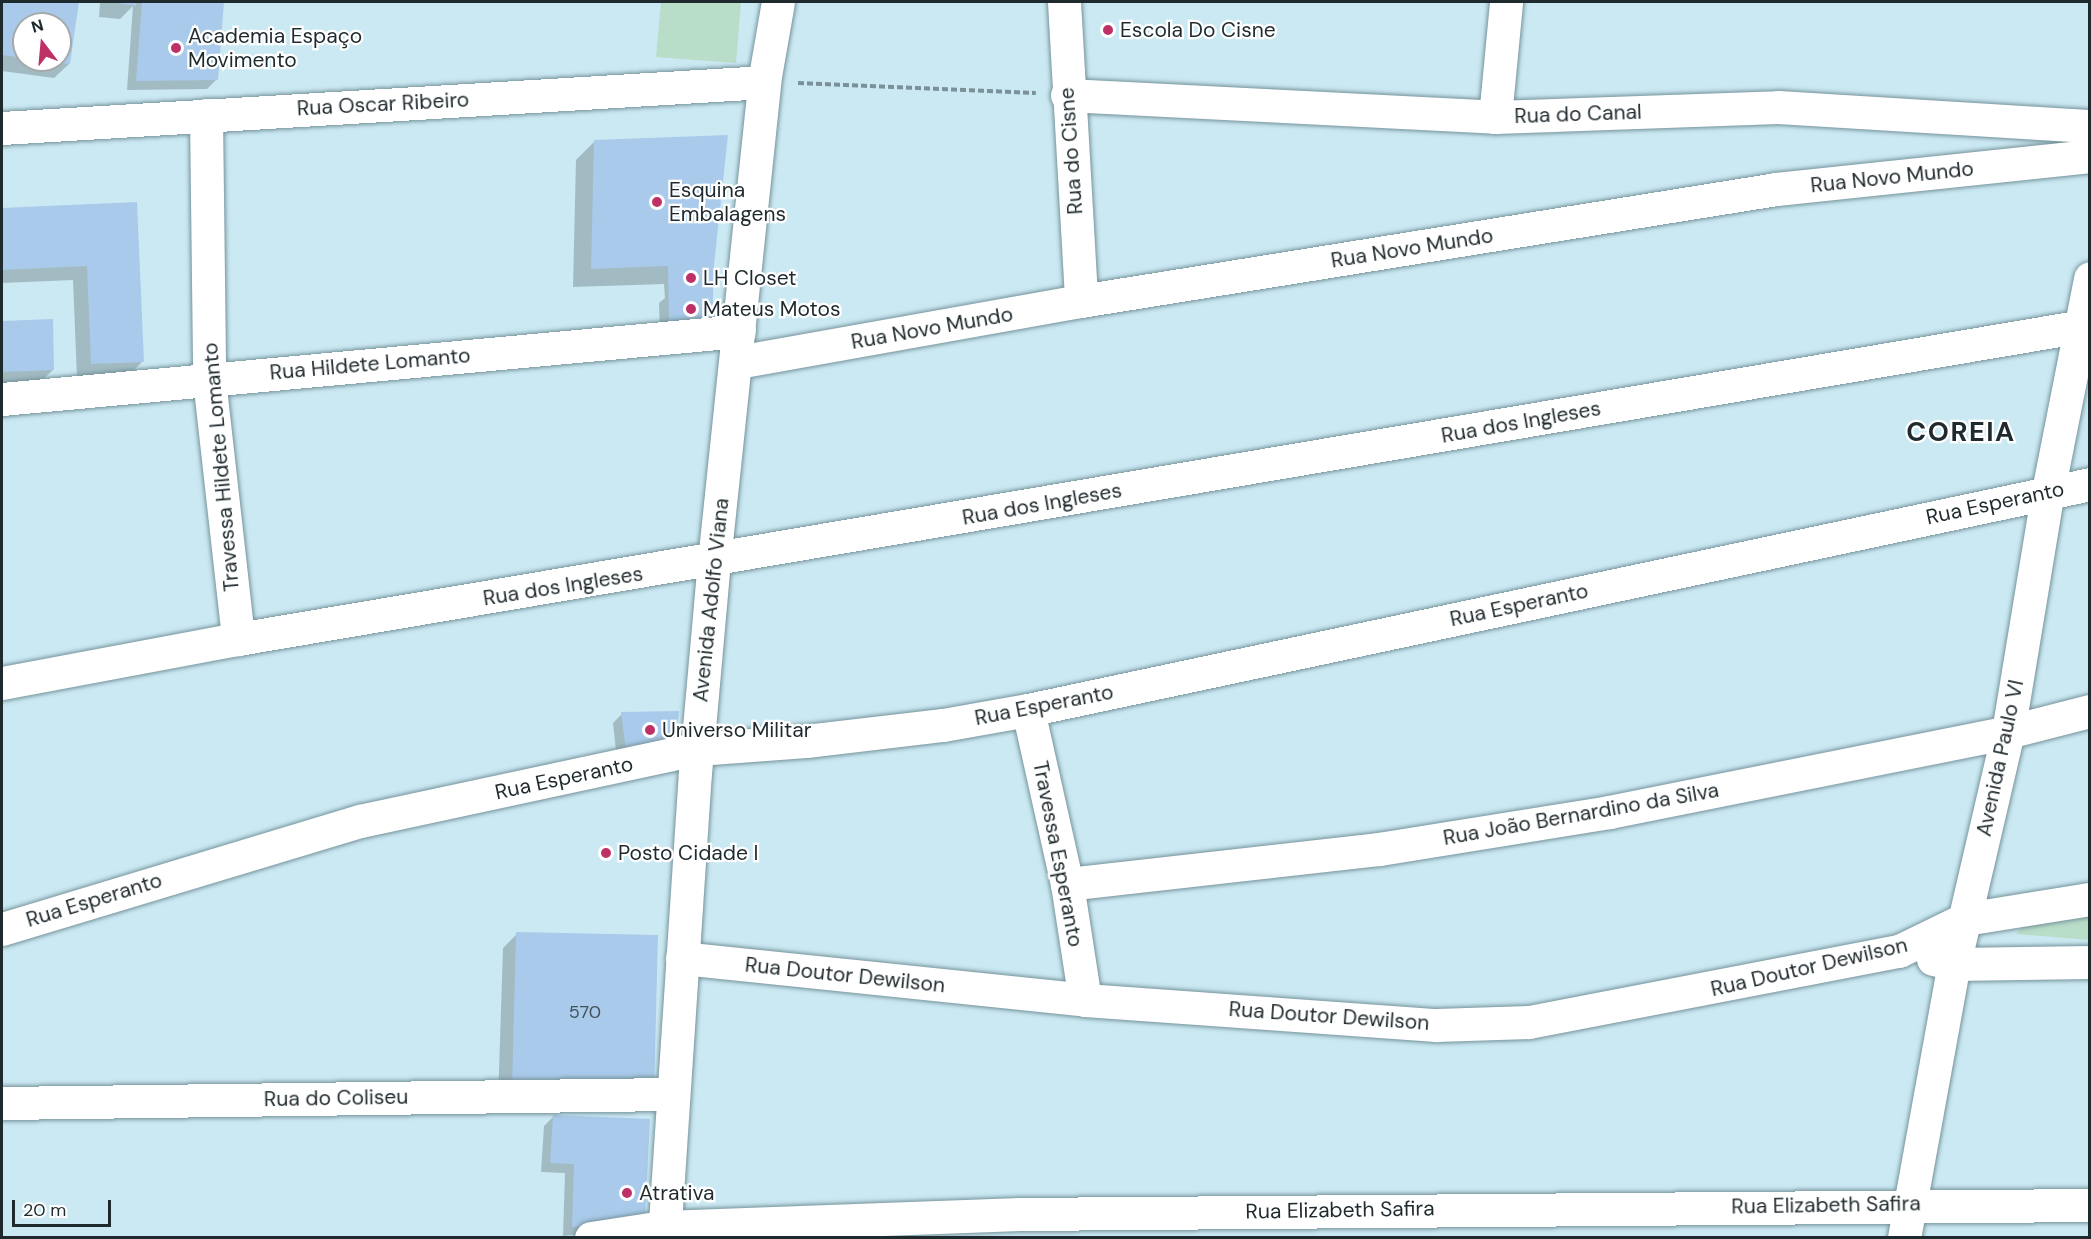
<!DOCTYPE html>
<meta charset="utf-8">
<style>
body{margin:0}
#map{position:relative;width:2091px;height:1239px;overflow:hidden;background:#cbe9f3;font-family:"DM Sans",sans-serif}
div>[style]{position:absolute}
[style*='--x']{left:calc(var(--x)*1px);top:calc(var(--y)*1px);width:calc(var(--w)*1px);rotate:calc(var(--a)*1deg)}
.green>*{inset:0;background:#b8ddc8}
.shadow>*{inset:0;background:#0003}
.building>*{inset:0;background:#a9caea}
.path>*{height:4px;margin-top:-2px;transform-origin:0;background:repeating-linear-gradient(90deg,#7b9098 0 6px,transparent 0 9px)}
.roads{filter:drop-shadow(0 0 2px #76939b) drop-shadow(0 0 2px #76939b)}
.minor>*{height:33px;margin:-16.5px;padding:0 16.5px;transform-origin:16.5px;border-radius:16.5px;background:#fff}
.major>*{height:33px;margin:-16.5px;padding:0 16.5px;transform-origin:16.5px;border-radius:16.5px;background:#fff}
.dots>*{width:16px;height:16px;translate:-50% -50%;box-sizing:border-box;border:3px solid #fff;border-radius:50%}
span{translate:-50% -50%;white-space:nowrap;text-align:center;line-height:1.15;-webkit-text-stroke:4.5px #fff;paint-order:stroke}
.number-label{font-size:18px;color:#42525d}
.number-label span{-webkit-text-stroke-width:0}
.poi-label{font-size:21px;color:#1f2a2e}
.left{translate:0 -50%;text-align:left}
.street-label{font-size:21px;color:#1f2a2e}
.district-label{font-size:27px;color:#1f2a2e;font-weight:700;letter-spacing:1.5px}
.frame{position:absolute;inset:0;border:3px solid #1f2a2e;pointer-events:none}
.north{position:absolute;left:12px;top:12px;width:60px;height:60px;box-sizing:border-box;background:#fff;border:2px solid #a5aaab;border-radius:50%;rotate:344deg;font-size:16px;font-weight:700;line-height:24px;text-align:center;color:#1f2a2e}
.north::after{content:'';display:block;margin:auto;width:21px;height:27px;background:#bd3167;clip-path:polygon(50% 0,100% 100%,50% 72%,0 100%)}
.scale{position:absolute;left:12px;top:1200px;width:99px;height:27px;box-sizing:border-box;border:3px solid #1f2a2e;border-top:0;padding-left:8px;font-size:18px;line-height:21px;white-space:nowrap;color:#1f2a2e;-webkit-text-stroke:4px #fff;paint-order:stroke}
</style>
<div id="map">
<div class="green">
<i style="clip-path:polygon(661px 2px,741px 2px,736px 63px,656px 57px)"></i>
<i style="clip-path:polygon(2089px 909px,2089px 940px,2016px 934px,2022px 927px)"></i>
</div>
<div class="shadow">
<i style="clip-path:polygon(evenodd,2px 2px,77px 2px,69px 64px,54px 78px,2px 71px,2px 2px,24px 24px,60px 24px,60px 60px,24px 60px,24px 24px)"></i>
<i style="clip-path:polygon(100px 2px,223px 2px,216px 80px,207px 89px,127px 90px,133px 6px,120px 19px,99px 17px)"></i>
<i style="clip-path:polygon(595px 141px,713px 265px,660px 336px,659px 303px,665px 298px,664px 284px,573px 287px,576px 160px)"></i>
<i style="clip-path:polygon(136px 203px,143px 361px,128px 376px,77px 378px,73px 280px,2px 283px,2px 210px)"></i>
<i style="clip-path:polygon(51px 321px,53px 370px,38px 384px,2px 385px,2px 322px)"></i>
<i style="clip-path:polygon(677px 712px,618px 768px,613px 723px,622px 714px)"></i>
<i style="clip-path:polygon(517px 934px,657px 937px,498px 1103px,503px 948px)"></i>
<i style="clip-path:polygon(554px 1116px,634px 1228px,563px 1236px,565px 1173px,541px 1172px,544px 1126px)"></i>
</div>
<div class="building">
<i style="clip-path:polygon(2px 2px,79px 2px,70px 64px,49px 61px,60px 60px,60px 24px,24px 24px,24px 58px,2px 55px)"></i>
<i style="clip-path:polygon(112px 2px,136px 2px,136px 6px)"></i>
<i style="clip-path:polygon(142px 2px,224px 2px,218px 80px,136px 81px)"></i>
<i style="clip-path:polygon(728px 135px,714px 265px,712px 326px,669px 327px,668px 266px,591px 269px,594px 140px)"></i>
<i style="clip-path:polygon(137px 202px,144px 362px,91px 364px,87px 266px,2px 270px,2px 208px)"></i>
<i style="clip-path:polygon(53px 319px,54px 370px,2px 372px,2px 321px)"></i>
<i style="clip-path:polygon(679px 711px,674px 749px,627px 759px,621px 712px)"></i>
<i style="clip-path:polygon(516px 932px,658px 935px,654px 1093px,512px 1089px)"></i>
<i style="clip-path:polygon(553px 1115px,650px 1119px,645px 1219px,572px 1227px,574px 1164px,550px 1163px)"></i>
</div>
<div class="path">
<i style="--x:798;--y:83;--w:238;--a:2.4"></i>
</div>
<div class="roads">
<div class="minor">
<i style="--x:1064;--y:2;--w:299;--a:86.7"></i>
<i style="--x:1067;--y:95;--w:429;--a:2.9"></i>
<i style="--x:1495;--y:117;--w:283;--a:-2"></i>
<i style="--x:1778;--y:107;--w:313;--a:3.5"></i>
<i style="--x:206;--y:115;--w:264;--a:89.3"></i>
<i style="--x:209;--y:379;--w:262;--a:83.6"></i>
<i style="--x:1495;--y:117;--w:116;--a:-84.5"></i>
<i style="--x:737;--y:362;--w:349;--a:-10.1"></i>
<i style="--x:1081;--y:301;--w:704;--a:-9.15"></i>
<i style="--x:1776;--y:189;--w:316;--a:-6"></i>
<i style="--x:2;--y:399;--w:740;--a:-5.27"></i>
<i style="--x:2;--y:683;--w:240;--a:-10.6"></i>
<i style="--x:238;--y:639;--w:1870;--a:-9.63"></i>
<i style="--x:1028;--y:710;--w:178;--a:77.4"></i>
<i style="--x:1067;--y:884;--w:117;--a:81.2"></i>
<i style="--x:1067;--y:884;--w:314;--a:-6.4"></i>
<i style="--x:1379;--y:849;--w:233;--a:-9.1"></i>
<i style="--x:1609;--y:812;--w:407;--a:-11.3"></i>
<i style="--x:2008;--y:732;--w:85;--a:-14.4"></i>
<i style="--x:2;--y:929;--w:374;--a:-16.8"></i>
<i style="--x:360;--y:821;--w:345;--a:-12.1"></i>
<i style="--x:697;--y:749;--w:109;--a:-4.2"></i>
<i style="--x:806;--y:741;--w:138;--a:-6.7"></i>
<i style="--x:943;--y:725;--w:86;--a:-10"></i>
<i style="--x:1028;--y:710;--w:1086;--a:-12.01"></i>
<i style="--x:682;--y:958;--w:405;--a:5.9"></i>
<i style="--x:1085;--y:1000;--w:352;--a:4.1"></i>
<i style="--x:1436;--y:1025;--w:93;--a:-1.8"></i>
<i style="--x:1529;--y:1022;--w:377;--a:-10.9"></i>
<i style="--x:1899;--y:951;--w:73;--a:-25.9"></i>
<i style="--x:1965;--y:919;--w:127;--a:-9.1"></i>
<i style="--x:1933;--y:959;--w:22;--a:13"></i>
<i style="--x:1954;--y:964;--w:136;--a:-0.8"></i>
<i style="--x:2;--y:1103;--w:669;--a:-0.77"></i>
<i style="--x:591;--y:1238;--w:74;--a:-8.6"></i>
<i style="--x:664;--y:1227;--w:356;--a:-2.1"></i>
<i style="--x:1020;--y:1214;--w:1070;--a:-0.48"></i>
<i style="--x:1904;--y:1238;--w:279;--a:-79.7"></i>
<i style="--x:1954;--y:964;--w:238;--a:-76.9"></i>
<i style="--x:2008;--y:732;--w:244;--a:-80.6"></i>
<i style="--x:2048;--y:491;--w:217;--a:-78.8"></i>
</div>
<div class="major">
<i style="--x:2;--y:128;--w:763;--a:-3.45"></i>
<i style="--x:664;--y:1238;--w:466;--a:-86.2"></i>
<i style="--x:695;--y:773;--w:213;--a:-84.9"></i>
<i style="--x:714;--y:561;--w:482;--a:-84"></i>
<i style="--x:764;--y:82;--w:81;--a:-80.1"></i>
</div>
</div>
<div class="dots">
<i style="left:1108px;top:30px;background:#bd3167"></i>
<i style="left:176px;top:48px;background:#bd3167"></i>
<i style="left:657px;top:202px;background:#bd3167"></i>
<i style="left:691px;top:278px;background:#bd3167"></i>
<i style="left:691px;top:309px;background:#bd3167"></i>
<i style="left:650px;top:730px;background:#bd3167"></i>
<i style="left:606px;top:853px;background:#bd3167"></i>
<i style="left:627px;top:1193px;background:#bd3167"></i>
</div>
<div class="number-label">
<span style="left:585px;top:1012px">570</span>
</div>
<div class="poi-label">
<span class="left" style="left:1120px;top:30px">Escola Do Cisne</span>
<span class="left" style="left:188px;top:48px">Academia Espaço<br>Movimento</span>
<span class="left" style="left:669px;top:202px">Esquina<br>Embalagens</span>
<span class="left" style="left:703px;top:278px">LH Closet</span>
<span class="left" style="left:703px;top:309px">Mateus Motos</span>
<span class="left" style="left:662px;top:730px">Universo Militar</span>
<span class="left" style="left:618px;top:853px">Posto Cidade I</span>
<span class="left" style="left:639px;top:1193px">Atrativa</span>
</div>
<div class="street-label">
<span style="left:383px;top:104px;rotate:-3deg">Rua Oscar Ribeiro</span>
<span style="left:1578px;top:114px;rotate:-2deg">Rua do Canal</span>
<span style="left:1071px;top:151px;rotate:-94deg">Rua do Cisne</span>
<span style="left:1892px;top:177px;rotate:-6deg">Rua Novo Mundo</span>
<span style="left:1412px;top:248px;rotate:-9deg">Rua Novo Mundo</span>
<span style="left:932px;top:328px;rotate:-10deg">Rua Novo Mundo</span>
<span style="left:370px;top:364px;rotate:-5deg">Rua Hildete Lomanto</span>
<span style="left:1521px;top:422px;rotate:-10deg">Rua dos Ingleses</span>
<span style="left:221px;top:467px;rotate:-95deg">Travessa Hildete Lomanto</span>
<span style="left:1995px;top:503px;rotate:-12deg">Rua Esperanto</span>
<span style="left:1042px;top:504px;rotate:-10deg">Rua dos Ingleses</span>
<span style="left:563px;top:586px;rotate:-9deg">Rua dos Ingleses</span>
<span style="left:711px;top:600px;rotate:-84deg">Avenida Adolfo Viana</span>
<span style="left:1519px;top:605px;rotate:-12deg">Rua Esperanto</span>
<span style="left:1044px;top:705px;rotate:-11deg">Rua Esperanto</span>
<span style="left:2000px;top:758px;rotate:-78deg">Avenida Paulo VI</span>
<span style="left:564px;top:778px;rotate:-12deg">Rua Esperanto</span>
<span style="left:1581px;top:814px;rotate:-10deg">Rua João Bernardino da Silva</span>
<span style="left:1058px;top:854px;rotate:79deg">Travessa Esperanto</span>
<span style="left:94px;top:900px;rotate:-17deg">Rua Esperanto</span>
<span style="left:1809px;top:967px;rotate:-13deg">Rua Doutor Dewilson</span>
<span style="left:845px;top:975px;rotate:6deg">Rua Doutor Dewilson</span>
<span style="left:1329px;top:1016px;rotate:4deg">Rua Doutor Dewilson</span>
<span style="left:336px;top:1098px;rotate:-1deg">Rua do Coliseu</span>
<span style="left:1826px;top:1205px;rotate:-1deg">Rua Elizabeth Safira</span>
<span style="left:1340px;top:1210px;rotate:-1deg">Rua Elizabeth Safira</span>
</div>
<div class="district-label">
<span style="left:1961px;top:432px">COREIA</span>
</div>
<div class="frame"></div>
<div class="north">N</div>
<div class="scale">20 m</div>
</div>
